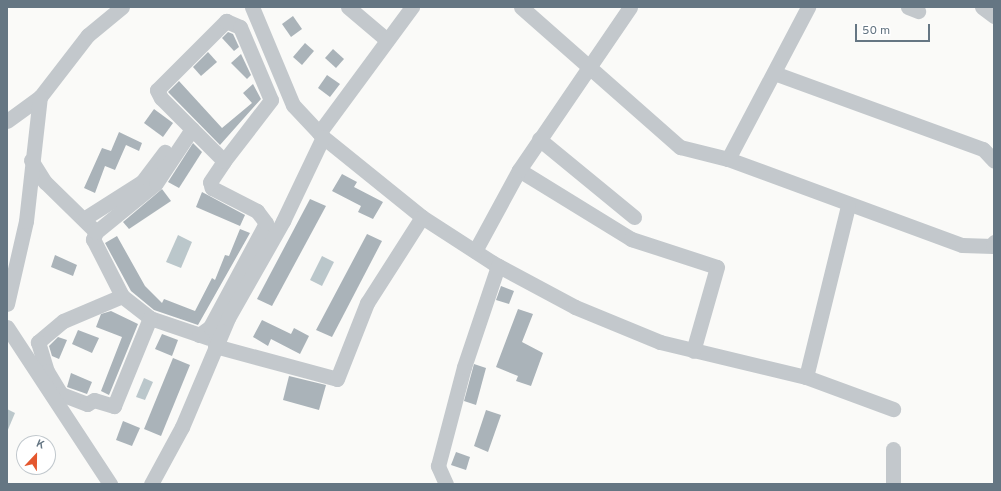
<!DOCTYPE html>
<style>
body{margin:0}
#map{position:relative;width:1001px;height:491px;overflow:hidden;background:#fafaf8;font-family:Overpass,sans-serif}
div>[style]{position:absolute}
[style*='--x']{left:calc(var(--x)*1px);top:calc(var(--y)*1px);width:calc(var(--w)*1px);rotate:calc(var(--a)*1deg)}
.water>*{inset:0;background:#bbc7cb}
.building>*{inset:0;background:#aab3b9}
.minor>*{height:15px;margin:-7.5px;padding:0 7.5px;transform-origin:7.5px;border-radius:7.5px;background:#c3c8cc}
span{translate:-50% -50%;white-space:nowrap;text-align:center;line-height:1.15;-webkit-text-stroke:4px #fff;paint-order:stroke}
.frame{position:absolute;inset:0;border:8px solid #657683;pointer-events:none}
.north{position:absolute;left:16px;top:435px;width:40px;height:40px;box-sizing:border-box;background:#fff;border:1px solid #c1c8cd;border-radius:50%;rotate:22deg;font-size:11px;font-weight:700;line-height:16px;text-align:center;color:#657683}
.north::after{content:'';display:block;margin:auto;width:14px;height:18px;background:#e4572e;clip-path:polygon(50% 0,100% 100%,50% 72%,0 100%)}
.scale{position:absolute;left:855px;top:24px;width:75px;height:18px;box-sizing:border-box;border:2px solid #657683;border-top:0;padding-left:5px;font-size:12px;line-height:14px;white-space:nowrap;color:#657683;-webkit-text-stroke:3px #fff;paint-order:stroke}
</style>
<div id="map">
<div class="water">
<i style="clip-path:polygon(178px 235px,192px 242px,181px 268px,166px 262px)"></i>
<i style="clip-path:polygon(322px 256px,334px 262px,322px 286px,310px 280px)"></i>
<i style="clip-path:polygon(144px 378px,153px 382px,145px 400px,136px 397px)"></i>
<i style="clip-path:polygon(7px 409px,15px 413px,7px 432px)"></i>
</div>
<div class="building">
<i style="clip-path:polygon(293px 16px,302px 29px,291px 37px,282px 24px)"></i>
<i style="clip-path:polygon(228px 32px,233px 34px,239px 47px,234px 51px,222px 38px)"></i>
<i style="clip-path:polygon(305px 43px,314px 51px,302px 65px,293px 57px)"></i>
<i style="clip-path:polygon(333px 49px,344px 59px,336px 68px,325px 58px)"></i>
<i style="clip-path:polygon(208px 52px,217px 62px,201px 76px,193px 67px)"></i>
<i style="clip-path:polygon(241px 54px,251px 75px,247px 79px,231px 63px)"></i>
<i style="clip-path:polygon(327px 75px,340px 84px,330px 97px,318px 88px)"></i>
<i style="clip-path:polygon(179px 81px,222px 128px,252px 103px,243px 93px,253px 84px,261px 99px,220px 145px,168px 92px)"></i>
<i style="clip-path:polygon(154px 109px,173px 123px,163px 137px,144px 123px)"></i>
<i style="clip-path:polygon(119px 132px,142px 143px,139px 151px,126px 145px,115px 170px,105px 166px,95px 193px,84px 188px,102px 148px,111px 151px)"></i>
<i style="clip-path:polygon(193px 143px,202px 152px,179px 188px,168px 182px)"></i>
<i style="clip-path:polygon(342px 174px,357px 182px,354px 187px,383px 202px,373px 219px,358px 212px,361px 206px,332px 191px)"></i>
<i style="clip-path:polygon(162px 189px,171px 201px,129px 229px,123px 222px)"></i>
<i style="clip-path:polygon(202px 192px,245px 215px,240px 226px,196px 207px)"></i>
<i style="clip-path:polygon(310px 199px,326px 206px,272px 306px,257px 299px)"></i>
<i style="clip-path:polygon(240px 229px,250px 233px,198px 325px,154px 310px,131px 291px,105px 243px,117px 236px,145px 286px,162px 303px,164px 299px,195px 311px,212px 278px,215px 280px,225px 255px,229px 256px)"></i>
<i style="clip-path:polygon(367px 234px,382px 241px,332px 337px,316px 330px)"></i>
<i style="clip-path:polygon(55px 255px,77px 265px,73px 276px,51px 267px)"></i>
<i style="clip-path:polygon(501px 286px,514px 291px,509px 304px,496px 300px)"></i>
<i style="clip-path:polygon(518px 309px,533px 314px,522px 342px,543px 353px,531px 386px,516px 381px,518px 376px,496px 367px)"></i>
<i style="clip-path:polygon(111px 311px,138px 324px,109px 395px,101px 391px,122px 337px,96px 327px,101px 314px)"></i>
<i style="clip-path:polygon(262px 320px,291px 334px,294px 328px,309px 336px,300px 354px,271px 339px,268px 346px,253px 337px)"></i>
<i style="clip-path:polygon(78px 330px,99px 338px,92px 353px,72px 344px)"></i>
<i style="clip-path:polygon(162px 334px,178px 340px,172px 356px,155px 349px)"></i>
<i style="clip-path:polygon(58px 337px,67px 340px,59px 359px,52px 356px,49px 346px)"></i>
<i style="clip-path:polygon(173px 358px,190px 365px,161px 436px,144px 429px)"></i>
<i style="clip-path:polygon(474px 364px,486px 368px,476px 405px,464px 401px)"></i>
<i style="clip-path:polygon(71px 373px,92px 382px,87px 394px,67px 387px)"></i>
<i style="clip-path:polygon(289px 376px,326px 385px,319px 410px,283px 400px)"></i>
<i style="clip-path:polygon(486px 410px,501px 415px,488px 452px,474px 446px)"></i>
<i style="clip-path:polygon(123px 421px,140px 428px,132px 446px,116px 440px)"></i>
<i style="clip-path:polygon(456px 452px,470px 457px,466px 470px,451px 465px)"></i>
</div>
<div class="minor">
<i style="--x:252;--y:7;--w:106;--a:67.3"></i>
<i style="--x:293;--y:105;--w:44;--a:46.8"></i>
<i style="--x:323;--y:137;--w:127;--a:38.9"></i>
<i style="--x:422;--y:217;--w:85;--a:32.9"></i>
<i style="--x:493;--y:263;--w:93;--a:28.2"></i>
<i style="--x:575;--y:307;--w:92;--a:22.4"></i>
<i style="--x:660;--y:342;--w:150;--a:13.5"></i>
<i style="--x:806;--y:377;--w:93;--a:20.2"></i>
<i style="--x:348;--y:7;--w:51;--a:40.2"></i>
<i style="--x:521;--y:7;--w:212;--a:41.4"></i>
<i style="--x:680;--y:147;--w:49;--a:14"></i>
<i style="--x:728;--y:159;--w:249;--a:20.2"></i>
<i style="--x:962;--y:245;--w:31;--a:2"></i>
<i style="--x:993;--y:246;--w:4;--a:-76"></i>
<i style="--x:908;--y:7;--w:11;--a:22"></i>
<i style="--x:982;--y:7;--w:15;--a:37"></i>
<i style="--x:774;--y:73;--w:222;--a:20"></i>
<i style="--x:983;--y:149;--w:16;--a:47"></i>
<i style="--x:7;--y:121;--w:41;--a:-36"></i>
<i style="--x:40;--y:97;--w:78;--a:-52.3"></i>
<i style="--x:88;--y:35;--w:44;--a:-39.5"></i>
<i style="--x:319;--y:133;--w:157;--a:-53.6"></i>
<i style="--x:539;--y:139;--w:123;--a:39.4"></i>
<i style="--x:728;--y:159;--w:172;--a:-62.2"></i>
<i style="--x:31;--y:160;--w:26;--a:58"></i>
<i style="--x:45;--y:182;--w:71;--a:44.4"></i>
<i style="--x:96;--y:232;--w:8;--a:113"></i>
<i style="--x:93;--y:239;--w:64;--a:63"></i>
<i style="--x:122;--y:296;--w:36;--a:38"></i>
<i style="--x:150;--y:318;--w:62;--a:18.7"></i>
<i style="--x:519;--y:170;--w:132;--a:31.6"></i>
<i style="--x:631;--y:239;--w:90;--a:18"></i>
<i style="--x:717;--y:267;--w:87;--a:105.9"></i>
<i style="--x:85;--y:218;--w:67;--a:-32.3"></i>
<i style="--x:142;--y:182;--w:38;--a:-53"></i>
<i style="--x:96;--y:232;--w:77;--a:-39.2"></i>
<i style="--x:156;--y:183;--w:65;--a:-56.3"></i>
<i style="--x:475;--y:251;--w:92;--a:-61.5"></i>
<i style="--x:519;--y:170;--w:197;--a:-55.7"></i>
<i style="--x:122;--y:296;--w:64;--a:157"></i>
<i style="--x:63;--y:321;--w:33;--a:140"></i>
<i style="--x:38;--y:342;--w:30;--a:73"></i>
<i style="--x:47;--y:371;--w:27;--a:59"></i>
<i style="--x:61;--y:394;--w:28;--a:21"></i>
<i style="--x:87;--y:404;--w:8;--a:-30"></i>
<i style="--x:94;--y:400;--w:21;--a:17"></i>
<i style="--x:114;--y:406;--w:95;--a:-67.8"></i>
<i style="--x:7;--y:304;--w:85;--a:-77.1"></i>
<i style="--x:26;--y:221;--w:125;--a:-83.6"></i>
<i style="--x:7;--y:327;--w:188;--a:56.7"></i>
<i style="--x:199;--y:335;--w:14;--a:-36"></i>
<i style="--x:210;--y:327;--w:118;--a:-61.7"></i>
<i style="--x:266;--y:223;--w:15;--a:-127"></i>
<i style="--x:257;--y:211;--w:51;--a:-152.9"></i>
<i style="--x:212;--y:188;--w:6;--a:-108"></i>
<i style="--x:210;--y:182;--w:25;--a:-56"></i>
<i style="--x:224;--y:161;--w:89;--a:-135"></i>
<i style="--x:161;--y:98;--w:9;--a:-117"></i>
<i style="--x:157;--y:90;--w:98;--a:-45"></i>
<i style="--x:226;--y:21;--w:15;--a:23"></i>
<i style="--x:240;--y:27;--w:79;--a:67"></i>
<i style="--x:271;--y:100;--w:77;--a:127.6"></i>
<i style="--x:215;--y:346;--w:126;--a:15.1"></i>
<i style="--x:337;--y:379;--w:82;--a:-68.5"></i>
<i style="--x:367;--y:303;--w:102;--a:-57.4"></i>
<i style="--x:806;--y:377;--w:176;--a:-76.2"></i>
<i style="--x:893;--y:449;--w:35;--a:90"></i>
<i style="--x:151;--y:484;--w:65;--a:-61.5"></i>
<i style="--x:182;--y:427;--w:118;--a:-67.1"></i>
<i style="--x:228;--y:318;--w:112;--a:-60.4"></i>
<i style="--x:283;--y:221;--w:93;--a:-64.5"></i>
<i style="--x:446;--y:484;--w:20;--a:-114"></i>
<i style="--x:438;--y:466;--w:102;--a:-75.3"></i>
<i style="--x:464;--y:367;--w:107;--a:-71.4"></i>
</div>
<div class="frame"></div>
<div class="north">K</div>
<div class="scale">50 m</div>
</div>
